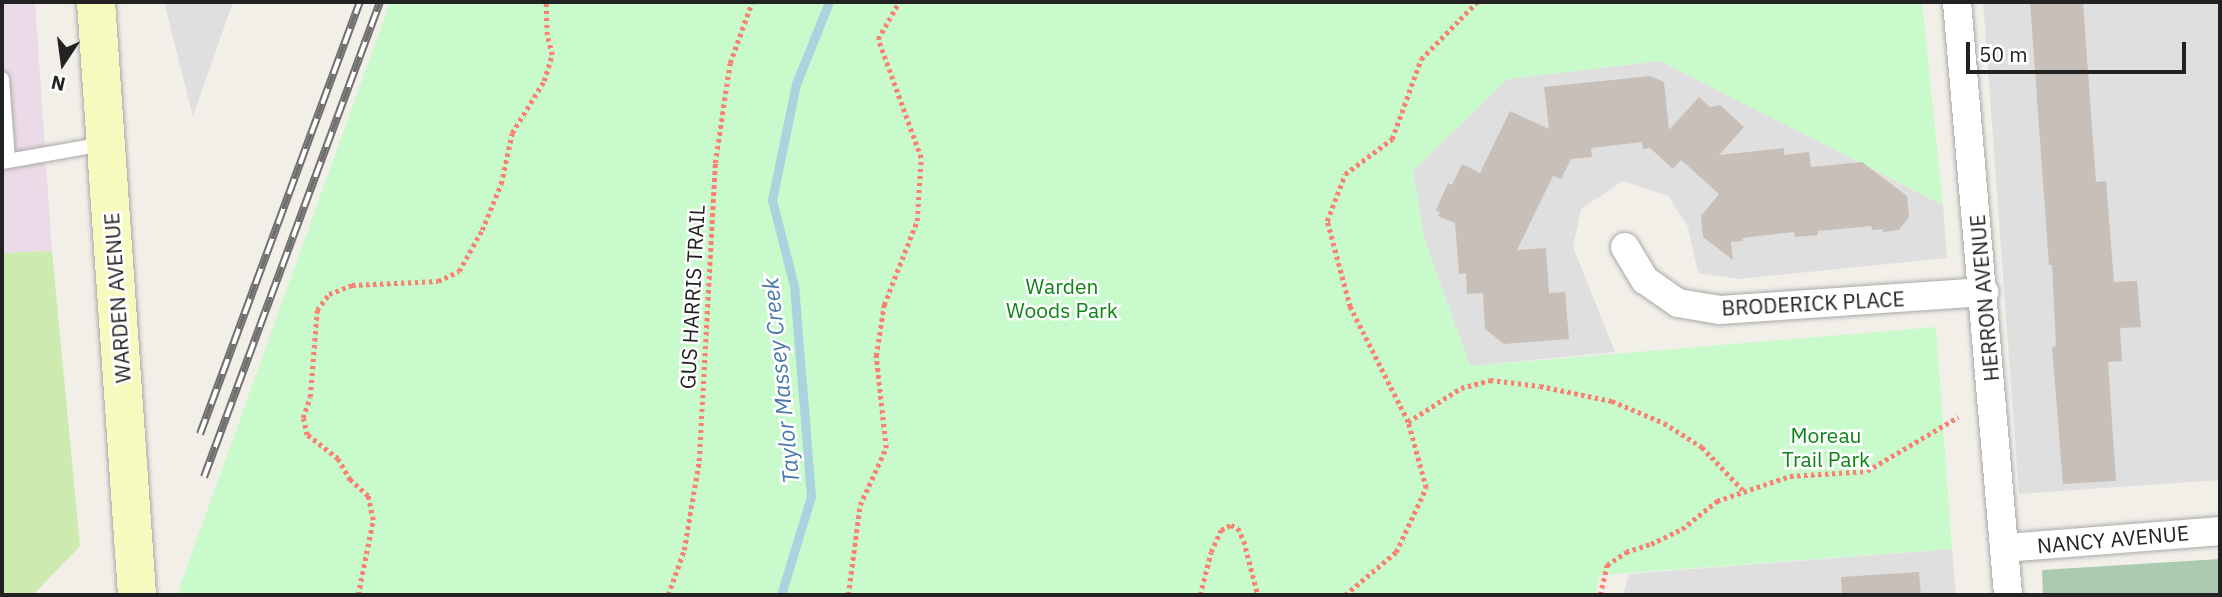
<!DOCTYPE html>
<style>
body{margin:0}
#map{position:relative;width:2222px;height:597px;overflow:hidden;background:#f2efe9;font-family:"IBM Plex Sans",sans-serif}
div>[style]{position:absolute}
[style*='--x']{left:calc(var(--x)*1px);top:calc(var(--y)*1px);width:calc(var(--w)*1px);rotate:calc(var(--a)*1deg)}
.residential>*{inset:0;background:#e0dfdf}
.industrial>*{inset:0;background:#ebdbe8}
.grass>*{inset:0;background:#cdebb0}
.cemetery>*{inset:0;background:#aacbaf}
.park>*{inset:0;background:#c8facc}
.stream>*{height:9px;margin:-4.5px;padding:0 4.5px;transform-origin:4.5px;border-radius:4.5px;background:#aad3df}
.building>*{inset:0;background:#c7bfb8}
.path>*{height:4.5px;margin-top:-2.25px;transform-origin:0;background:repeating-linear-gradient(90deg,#fa8072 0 3.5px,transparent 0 7px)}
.roads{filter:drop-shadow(0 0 2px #a9a9a9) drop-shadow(0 0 2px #a9a9a9)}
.service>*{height:14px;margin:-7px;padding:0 7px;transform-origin:7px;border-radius:7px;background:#fff}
.minor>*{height:28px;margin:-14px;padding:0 14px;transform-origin:14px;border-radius:14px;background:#fff}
.secondary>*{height:38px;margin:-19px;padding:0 19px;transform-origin:19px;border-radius:19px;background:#f7fabf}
.rail>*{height:8px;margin-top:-4px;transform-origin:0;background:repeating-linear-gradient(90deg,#fff 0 16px,#707070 0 32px);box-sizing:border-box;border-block:2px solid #707070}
span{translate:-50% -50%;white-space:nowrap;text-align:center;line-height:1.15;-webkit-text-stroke:5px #fff;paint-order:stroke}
.park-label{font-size:21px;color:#0c8416}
.street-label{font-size:21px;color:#222}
.water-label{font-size:23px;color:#4a7aab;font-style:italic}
.frame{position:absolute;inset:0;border:4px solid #222;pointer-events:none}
.north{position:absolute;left:28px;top:28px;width:70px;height:70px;-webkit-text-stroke:5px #fff;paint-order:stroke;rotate:193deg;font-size:19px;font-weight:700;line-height:28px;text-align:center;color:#222}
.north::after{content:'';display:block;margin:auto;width:24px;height:32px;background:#222;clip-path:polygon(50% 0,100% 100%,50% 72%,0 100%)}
.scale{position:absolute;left:1966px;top:42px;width:220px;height:32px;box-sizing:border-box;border:4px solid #222;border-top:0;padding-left:9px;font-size:21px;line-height:24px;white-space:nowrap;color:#222;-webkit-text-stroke:5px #fff;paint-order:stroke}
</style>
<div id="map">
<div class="residential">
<i style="clip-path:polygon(169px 2px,233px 2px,193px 116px,165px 6px)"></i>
<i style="clip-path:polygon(1983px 2px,2220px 2px,2220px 480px,2019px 494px)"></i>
<i style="clip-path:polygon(1660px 61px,1943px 205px,1947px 258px,1739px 279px,1698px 273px,1688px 227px,1668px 196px,1623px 181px,1581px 209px,1573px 247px,1615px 352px,1470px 366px,1424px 238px,1413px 171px,1507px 79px)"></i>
<i style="clip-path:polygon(1952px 549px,1956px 595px,1623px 595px,1629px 574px)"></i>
</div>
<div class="industrial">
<i style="clip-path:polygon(2px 2px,35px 2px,52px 251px,2px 253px)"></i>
</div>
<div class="grass">
<i style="clip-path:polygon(52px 251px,80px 546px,33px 595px,2px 595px,2px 253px)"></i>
</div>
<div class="cemetery">
<i style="clip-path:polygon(2220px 559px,2220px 595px,2043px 595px,2042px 570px)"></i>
</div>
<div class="park">
<i style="clip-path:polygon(390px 2px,1922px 2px,1943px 205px,1660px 61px,1507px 79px,1413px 171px,1424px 238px,1470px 366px,1936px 327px,1952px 549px,1600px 575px,1595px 595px,181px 595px,180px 586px)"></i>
</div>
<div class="stream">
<i style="--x:781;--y:595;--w:103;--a:-73.1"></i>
<i style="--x:811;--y:496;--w:211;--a:-94.6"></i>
<i style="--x:794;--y:286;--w:89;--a:-104.3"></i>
<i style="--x:772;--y:200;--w:118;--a:-78.3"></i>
<i style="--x:796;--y:84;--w:88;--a:-68.1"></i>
</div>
<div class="building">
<i style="clip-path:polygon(2030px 2px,2083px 2px,2096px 182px,2106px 181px,2114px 282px,2137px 281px,2141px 327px,2120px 328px,2122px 361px,2108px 362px,2116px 481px,2063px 484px,2052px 347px,2056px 346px,2052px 265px,2049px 265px)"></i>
<i style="clip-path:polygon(1650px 76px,1664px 82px,1669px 130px,1699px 97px,1710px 107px,1720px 105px,1744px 127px,1719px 155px,1784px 148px,1784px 155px,1809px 152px,1811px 167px,1862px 162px,1907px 196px,1909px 217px,1899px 230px,1883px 232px,1883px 229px,1872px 230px,1871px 226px,1818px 231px,1818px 235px,1795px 237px,1794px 232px,1742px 238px,1743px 241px,1731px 242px,1733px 260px,1703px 237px,1701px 216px,1719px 194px,1681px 160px,1673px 169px,1650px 148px,1643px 149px,1642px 142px,1591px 148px,1592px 157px,1571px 159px,1561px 179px,1553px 176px,1517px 250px,1546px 248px,1549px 293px,1565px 292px,1569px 339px,1504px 344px,1485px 329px,1483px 293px,1467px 294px,1466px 273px,1459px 274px,1455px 223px,1438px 216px,1440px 212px,1436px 210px,1448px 183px,1452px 185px,1462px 164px,1480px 173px,1510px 111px,1549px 129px,1544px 87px)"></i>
<i style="clip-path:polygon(1919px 572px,1921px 595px,1842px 595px,1841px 577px)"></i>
</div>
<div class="path">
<i style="--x:1408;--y:422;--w:63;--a:-32.7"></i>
<i style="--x:1461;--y:388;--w:30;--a:-15"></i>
<i style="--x:1490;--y:380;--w:50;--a:6.8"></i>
<i style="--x:1540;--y:386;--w:74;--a:11.8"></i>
<i style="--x:1612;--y:401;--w:56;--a:22.9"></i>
<i style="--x:1664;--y:423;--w:45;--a:32.3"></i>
<i style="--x:1702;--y:447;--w:59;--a:46.4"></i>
<i style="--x:358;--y:595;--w:76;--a:-78.7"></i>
<i style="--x:373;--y:520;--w:25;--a:-102"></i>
<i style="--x:368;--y:496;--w:24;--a:-138"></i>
<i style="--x:350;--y:480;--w:24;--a:-120"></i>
<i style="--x:338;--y:459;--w:39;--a:-142"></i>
<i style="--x:307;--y:435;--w:17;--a:-103"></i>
<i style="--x:303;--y:418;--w:22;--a:-72"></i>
<i style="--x:310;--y:397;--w:87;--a:-85.4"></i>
<i style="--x:317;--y:310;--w:20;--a:-53"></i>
<i style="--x:329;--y:294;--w:25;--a:-21"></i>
<i style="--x:352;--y:285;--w:86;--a:-2.7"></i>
<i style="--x:438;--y:281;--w:23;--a:-25"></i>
<i style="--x:459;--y:271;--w:47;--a:-60.7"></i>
<i style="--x:482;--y:230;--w:50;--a:-67.6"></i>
<i style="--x:501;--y:184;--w:52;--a:-77.8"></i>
<i style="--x:512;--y:133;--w:61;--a:-58.4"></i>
<i style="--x:544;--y:81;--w:27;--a:-73"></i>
<i style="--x:552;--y:55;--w:21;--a:-104"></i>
<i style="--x:547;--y:35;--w:33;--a:-92"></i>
<i style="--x:668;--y:595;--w:48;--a:-70.4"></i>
<i style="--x:684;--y:550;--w:90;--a:-80.4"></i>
<i style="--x:699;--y:461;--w:298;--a:-86.9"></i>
<i style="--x:715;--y:163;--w:101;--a:-81.5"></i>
<i style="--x:730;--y:63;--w:65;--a:-70.2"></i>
<i style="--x:848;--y:595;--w:91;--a:-82.4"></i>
<i style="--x:860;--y:505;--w:63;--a:-65.5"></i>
<i style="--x:886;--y:448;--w:93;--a:-96.2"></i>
<i style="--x:876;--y:356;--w:52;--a:-81.1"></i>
<i style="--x:884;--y:305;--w:90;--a:-68.6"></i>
<i style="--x:917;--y:221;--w:63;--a:-86.4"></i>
<i style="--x:921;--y:158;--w:127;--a:-109.9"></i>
<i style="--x:878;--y:39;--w:43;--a:-60.4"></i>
<i style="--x:1200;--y:595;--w:44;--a:-75.7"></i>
<i style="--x:1211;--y:552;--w:24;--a:-66"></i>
<i style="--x:1221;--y:530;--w:11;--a:-27"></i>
<i style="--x:1231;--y:525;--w:8;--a:23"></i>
<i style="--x:1238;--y:528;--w:14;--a:65"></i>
<i style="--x:1244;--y:541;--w:56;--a:75.5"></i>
<i style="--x:1345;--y:595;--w:67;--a:-40.1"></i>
<i style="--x:1396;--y:552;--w:71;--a:-64.9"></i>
<i style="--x:1426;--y:488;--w:68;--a:-105.3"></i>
<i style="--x:1408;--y:422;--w:129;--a:-116.8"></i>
<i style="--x:1350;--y:307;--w:89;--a:-105"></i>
<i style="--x:1327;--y:221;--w:50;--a:-69"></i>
<i style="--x:1345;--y:174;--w:59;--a:-36.7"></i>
<i style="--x:1392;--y:139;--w:85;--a:-70.1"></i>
<i style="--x:1421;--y:59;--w:80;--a:-45.5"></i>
<i style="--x:1600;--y:595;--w:31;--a:-77"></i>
<i style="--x:1607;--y:565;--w:23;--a:-34"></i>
<i style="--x:1626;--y:552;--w:26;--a:-18"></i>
<i style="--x:1651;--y:544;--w:34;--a:-26"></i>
<i style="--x:1682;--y:529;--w:45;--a:-38.7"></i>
<i style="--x:1717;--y:501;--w:77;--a:-18.9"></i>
<i style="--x:1790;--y:476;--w:77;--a:-3.7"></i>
<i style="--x:1867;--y:471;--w:106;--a:-30.7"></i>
</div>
<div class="roads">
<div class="service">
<i style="--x:2;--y:79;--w:79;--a:85.7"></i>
<i style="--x:2;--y:162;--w:104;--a:-10"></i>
</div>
<div class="minor">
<i style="--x:1957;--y:2;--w:595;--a:85.08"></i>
<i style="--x:1625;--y:247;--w:39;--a:59"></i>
<i style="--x:1645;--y:280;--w:40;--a:34.9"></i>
<i style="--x:1678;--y:303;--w:43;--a:9.5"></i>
<i style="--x:1720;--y:310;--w:265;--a:-3.9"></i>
<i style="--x:2005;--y:548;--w:216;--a:-4.5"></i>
</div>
<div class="secondary">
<i style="--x:96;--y:2;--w:594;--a:86.04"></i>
</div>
</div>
<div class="rail">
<i style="--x:200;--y:434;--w:461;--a:-69.7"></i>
<i style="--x:204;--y:477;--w:507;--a:-69.67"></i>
</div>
<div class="park-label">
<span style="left:1062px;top:298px">Warden<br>Woods Park</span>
<span style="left:1826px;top:447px">Moreau<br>Trail Park</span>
</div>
<div class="street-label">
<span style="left:692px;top:297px;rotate:-87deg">GUS HARRIS TRAIL</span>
<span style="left:117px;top:298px;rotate:-94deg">WARDEN AVENUE</span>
<span style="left:1984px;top:298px;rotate:-95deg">HERRON AVENUE</span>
<span style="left:1813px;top:303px;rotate:-3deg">BRODERICK PLACE</span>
<span style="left:2113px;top:539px;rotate:-5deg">NANCY AVENUE</span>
</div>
<div class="water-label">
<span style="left:780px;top:381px;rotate:-96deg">Taylor Massey Creek</span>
</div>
<div class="frame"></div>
<div class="north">N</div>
<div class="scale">50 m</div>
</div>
